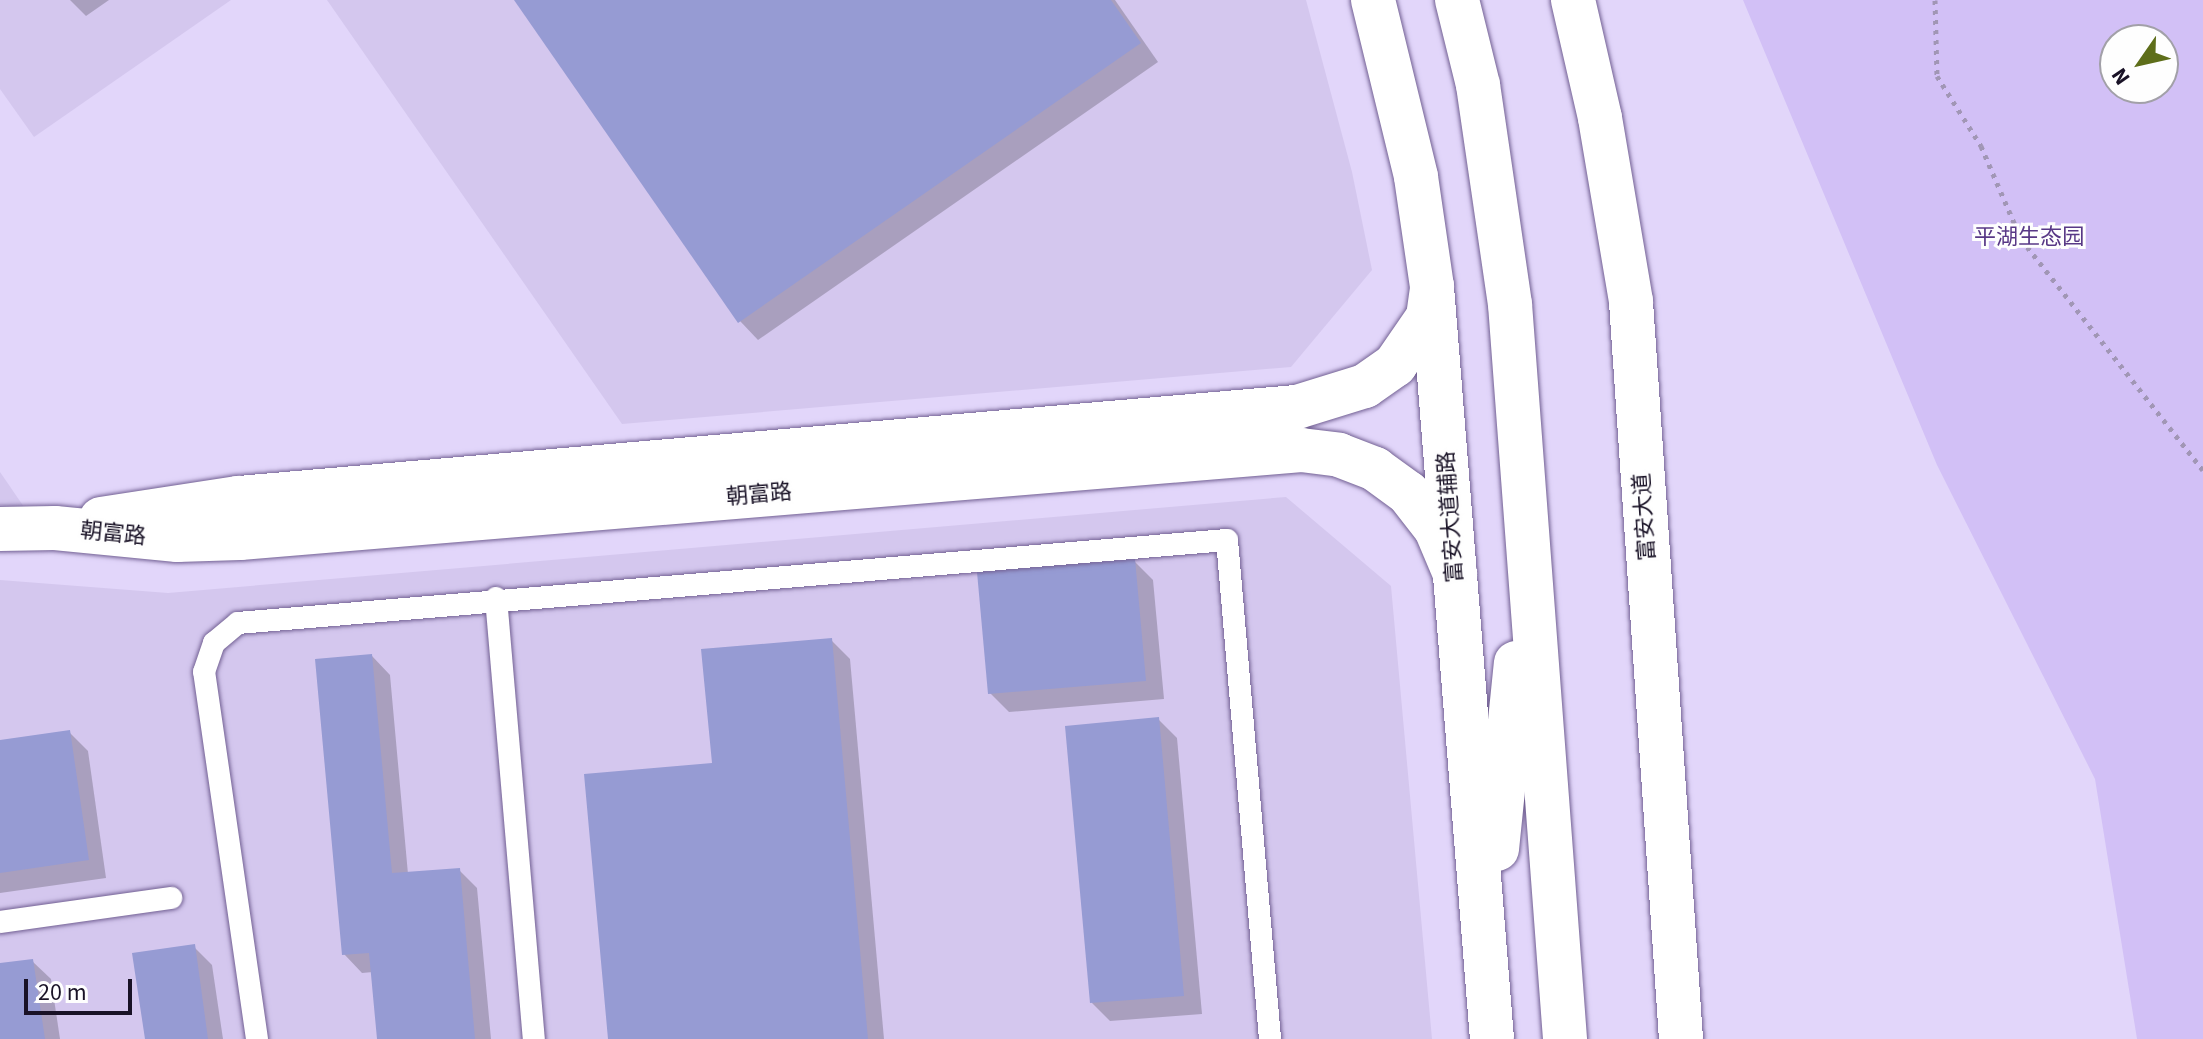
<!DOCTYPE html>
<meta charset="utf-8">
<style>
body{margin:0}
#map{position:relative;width:2203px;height:1039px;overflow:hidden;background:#e2d6fa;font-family:"Source Sans 3","Noto Sans SC",sans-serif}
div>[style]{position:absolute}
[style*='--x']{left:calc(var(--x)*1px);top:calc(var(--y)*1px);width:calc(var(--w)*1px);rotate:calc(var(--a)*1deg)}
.built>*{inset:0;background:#d4c7ee}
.green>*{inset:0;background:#d2c0f6}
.shadow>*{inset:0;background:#0003}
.building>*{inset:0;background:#969bd3}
.path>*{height:5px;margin-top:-2.5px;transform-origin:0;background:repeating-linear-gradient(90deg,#a196b5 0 4px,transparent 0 10px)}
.roads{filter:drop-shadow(0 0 2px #726093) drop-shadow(0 0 2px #726093)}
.lane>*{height:22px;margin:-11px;padding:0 11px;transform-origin:11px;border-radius:11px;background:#fff}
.street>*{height:44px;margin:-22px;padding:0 22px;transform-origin:22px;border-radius:22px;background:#fff}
.secondary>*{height:44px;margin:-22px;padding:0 22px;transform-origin:22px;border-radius:22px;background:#fff}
span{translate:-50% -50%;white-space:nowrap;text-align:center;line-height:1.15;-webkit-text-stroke:6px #fefefe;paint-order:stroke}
.park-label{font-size:22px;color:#583886}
.street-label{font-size:22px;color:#191226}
.north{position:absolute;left:2099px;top:24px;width:80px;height:80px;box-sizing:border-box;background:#fefefe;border:2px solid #a2a0a8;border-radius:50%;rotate:236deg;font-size:22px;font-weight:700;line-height:32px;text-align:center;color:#191226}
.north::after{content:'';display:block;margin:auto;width:28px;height:36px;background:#5e6e1a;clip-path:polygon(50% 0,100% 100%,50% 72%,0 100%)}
.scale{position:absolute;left:24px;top:979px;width:108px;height:36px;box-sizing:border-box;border:4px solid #191226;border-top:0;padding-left:10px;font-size:24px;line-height:28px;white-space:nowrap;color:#191226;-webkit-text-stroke:6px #fefefe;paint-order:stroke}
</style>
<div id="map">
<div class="built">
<i style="clip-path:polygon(0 0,231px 0,34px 137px,0 89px)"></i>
<i style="clip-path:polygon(327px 0,1306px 0,1352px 172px,1372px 270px,1291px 367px,622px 424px)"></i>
<i style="clip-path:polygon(0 472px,24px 507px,0 505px)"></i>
<i style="clip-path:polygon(1286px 497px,1391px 586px,1432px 1039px,0 1039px,0 580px,168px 593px)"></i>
</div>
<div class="green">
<i style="clip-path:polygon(evenodd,1743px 0,2203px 0,2203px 1039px,2137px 1039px,2095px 779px,1937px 465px,1743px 0,2115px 40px,2163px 40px,2163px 88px,2115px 88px,2115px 40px)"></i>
</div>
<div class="shadow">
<i style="clip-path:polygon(70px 0,109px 0,86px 16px)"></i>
<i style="clip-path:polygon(516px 0,1115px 0,1158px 62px,758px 340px,740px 321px)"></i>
<i style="clip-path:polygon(1134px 561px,1153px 580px,1164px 699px,1009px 712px,990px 693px)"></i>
<i style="clip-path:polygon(831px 640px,850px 659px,884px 1039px,610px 1039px,714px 764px)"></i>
<i style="clip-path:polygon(372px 656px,390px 675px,408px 874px,459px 870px,477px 888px,491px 1039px,379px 1039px,373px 972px,362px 973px,344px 954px)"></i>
<i style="clip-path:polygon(1159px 720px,1177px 738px,1202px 1014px,1110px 1021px,1092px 1003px)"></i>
<i style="clip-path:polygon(69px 732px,88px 751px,106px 878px,0 893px,0 742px)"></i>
<i style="clip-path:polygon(194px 947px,212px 965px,223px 1039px,147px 1039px)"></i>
<i style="clip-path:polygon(32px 961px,51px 979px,60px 1039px,0 1039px,0 965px)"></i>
</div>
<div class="building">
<i style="clip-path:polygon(514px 0,1111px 0,1141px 43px,738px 323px)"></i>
<i style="clip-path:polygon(1135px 559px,1146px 681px,988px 694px,977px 572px)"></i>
<i style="clip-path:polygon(832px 638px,868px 1039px,608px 1039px,584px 774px,712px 763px,701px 649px)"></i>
<i style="clip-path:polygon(372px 654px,392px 873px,460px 868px,475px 1039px,377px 1039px,369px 953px,342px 955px,315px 659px)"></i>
<i style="clip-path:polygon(1159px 717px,1184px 996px,1090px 1003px,1065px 726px)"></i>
<i style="clip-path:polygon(70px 730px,89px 860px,0 873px,0 740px)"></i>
<i style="clip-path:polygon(195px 944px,208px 1039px,145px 1039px,132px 953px)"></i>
<i style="clip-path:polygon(33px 959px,45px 1039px,0 1039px,0 963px)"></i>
</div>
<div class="path">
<i style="--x:1935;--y:0;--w:76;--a:88.5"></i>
<i style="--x:1937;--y:76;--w:83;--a:57.8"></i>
<i style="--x:1981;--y:146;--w:101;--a:66.7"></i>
<i style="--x:2021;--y:239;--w:294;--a:51.8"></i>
</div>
<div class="roads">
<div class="lane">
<i style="--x:496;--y:598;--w:443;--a:85.1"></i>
<i style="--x:0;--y:922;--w:173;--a:-8"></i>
<i style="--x:257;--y:1039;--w:371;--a:-98.2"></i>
<i style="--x:204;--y:672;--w:31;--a:-71"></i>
<i style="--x:214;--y:643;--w:31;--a:-40"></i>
<i style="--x:238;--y:623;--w:992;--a:-4.8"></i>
<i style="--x:1227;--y:540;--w:501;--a:85.07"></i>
</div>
<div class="street">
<i style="--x:101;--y:519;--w:140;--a:-8.7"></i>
<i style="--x:239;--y:498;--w:1062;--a:-4.92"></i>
<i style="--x:1297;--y:407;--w:71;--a:-17.2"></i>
<i style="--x:1365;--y:386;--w:37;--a:-35"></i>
<i style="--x:1395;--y:365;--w:58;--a:-55.5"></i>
<i style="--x:1428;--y:317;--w:30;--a:-82"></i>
<i style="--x:0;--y:529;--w:55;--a:-1"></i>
<i style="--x:55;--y:528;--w:123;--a:5.6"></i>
<i style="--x:177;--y:540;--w:63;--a:-1.8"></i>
<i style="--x:240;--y:538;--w:1065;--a:-4.74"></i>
<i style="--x:1301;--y:450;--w:38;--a:7"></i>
<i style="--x:1339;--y:455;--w:39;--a:21"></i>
<i style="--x:1375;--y:469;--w:41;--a:36"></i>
<i style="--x:1408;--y:493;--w:46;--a:52.1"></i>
<i style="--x:1436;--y:529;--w:49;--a:67.1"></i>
</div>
<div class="secondary">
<i style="--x:1373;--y:0;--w:182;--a:76.3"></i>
<i style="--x:1416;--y:177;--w:111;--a:81.7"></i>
<i style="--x:1432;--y:287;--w:754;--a:85.44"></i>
<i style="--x:1457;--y:0;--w:88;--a:76.1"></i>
<i style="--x:1478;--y:85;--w:221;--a:81.7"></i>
<i style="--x:1510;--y:304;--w:737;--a:85.72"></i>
<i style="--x:1573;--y:0;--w:121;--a:77.1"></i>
<i style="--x:1600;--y:118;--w:187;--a:80.4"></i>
<i style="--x:1631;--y:302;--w:739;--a:86.12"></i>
<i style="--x:1497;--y:849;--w:187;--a:-84.2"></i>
</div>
</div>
<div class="park-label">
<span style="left:2029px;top:238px">平湖生态园</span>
</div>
<div class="street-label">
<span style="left:759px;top:495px;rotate:-5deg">朝富路</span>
<span style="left:1451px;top:517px;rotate:-94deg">富安大道辅路</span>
<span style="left:1645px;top:517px;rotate:-94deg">富安大道</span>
<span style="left:113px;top:534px;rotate:6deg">朝富路</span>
</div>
<div class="north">N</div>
<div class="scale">20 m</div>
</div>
